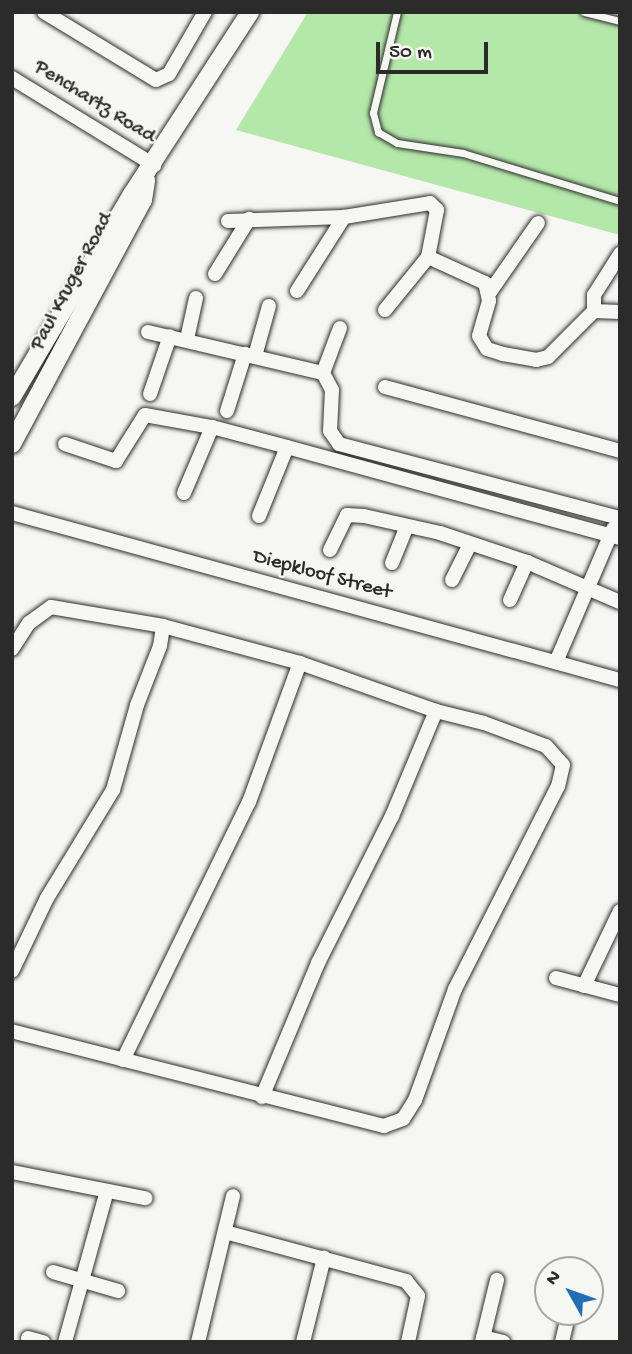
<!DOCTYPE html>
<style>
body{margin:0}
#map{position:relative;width:632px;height:1354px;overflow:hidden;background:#f6f6f2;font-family:"Gochi Hand",sans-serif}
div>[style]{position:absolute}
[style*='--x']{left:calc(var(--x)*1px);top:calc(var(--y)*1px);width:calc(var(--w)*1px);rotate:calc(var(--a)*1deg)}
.green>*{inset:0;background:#b4e8a9}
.roads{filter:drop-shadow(0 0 2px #2b2b2b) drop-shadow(0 0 2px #2b2b2b)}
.service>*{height:7px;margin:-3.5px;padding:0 3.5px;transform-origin:3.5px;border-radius:3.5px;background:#f6f6f2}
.minor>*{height:14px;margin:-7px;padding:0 7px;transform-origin:7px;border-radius:7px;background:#f6f6f2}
.tertiary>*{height:18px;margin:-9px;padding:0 9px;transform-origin:9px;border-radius:9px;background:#f6f6f2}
span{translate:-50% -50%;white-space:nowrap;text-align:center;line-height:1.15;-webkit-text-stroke:5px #f6f6f2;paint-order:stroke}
.street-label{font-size:21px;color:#2b2b2b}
.frame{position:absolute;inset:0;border:14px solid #2b2b2b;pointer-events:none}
.north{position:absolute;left:534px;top:1256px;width:70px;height:70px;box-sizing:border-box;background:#f6f6f2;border:2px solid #a5a5a2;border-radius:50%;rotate:310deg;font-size:19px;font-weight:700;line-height:28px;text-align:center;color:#2b2b2b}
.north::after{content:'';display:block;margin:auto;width:24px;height:32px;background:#1f6fb2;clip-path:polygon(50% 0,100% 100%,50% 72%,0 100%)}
.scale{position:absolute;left:376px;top:42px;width:112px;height:32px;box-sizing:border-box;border:4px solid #2b2b2b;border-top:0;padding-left:9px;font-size:21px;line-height:24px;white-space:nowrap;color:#2b2b2b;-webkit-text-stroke:5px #f6f6f2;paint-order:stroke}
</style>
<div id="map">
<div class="green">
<i style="clip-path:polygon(308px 12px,620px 12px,620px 235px,236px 130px)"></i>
</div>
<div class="roads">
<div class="service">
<i style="--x:397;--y:12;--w:104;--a:103.4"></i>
<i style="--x:373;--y:113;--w:20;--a:75"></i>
<i style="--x:378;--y:132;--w:22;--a:30"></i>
<i style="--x:397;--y:143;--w:67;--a:8.6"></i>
<i style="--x:463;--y:153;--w:164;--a:17"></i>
<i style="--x:584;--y:12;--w:37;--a:14"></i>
</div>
<div class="minor">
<i style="--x:44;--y:12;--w:131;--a:31.3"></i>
<i style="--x:156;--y:80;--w:14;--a:-25"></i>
<i style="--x:169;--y:74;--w:72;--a:-59.9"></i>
<i style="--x:12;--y:78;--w:167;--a:31.5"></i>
<i style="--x:228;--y:221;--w:116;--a:-2"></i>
<i style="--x:344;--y:217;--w:87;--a:-9.2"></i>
<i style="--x:430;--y:203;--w:10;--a:45"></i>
<i style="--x:437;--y:210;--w:48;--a:100.8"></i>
<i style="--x:428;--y:257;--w:63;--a:24.5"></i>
<i style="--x:485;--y:283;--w:18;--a:77"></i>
<i style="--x:489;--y:301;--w:36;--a:106"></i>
<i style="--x:479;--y:336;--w:15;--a:58"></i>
<i style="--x:487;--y:349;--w:17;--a:17"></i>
<i style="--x:503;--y:354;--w:34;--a:10"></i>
<i style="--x:536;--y:360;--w:12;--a:-14"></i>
<i style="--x:548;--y:357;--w:65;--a:-45"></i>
<i style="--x:594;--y:311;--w:26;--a:2"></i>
<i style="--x:215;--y:274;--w:65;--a:-58.3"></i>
<i style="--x:297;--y:291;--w:88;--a:-57.6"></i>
<i style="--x:490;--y:292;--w:84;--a:-55.2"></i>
<i style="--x:385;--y:310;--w:68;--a:-50.9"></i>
<i style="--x:594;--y:311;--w:16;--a:-90"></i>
<i style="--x:594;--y:295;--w:49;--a:-57.6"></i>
<i style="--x:148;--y:332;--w:180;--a:13.2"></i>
<i style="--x:323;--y:373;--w:19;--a:62"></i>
<i style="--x:332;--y:390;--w:41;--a:92.8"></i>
<i style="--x:330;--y:431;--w:16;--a:55"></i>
<i style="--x:339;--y:444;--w:291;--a:14.8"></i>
<i style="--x:187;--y:339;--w:42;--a:-77.6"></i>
<i style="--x:255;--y:356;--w:52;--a:-74.4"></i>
<i style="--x:323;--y:373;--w:48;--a:-69.3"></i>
<i style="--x:385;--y:387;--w:244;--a:15.2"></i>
<i style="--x:150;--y:394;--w:61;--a:-71"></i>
<i style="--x:227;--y:411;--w:60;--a:-72.5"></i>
<i style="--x:65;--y:444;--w:54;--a:18.4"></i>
<i style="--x:116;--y:461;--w:54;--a:-57.8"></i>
<i style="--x:145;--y:415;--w:68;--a:10.2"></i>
<i style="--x:184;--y:493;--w:72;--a:-67"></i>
<i style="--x:212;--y:427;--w:78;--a:14.9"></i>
<i style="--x:12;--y:513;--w:631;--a:15.36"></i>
<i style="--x:259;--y:516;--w:74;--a:-67.9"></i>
<i style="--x:287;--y:447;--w:345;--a:15.3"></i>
<i style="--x:330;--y:550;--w:39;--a:-64"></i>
<i style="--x:347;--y:515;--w:17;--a:3"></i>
<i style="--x:364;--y:516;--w:78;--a:12.6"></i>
<i style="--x:440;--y:533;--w:92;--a:18.4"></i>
<i style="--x:527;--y:562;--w:101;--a:23.3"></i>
<i style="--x:392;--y:563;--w:40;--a:-68"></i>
<i style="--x:452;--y:580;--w:40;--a:-63.4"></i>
<i style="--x:510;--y:600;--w:42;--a:-65.9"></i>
<i style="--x:12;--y:649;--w:31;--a:-57"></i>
<i style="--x:29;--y:623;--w:27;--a:-36"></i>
<i style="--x:51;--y:607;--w:114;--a:9.6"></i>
<i style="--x:163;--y:626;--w:142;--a:15.1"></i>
<i style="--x:300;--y:663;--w:144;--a:19.4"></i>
<i style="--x:436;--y:711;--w:49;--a:14"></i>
<i style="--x:484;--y:723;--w:66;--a:20.4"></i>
<i style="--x:546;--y:746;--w:25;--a:48"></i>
<i style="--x:563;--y:765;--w:22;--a:103"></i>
<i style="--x:558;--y:786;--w:228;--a:116.9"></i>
<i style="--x:455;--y:989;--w:118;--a:109.8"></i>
<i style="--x:415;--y:1100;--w:22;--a:122"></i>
<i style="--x:403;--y:1119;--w:20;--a:160"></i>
<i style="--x:384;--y:1126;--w:384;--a:-165.7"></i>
<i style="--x:556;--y:662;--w:145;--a:-66.8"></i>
<i style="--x:12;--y:971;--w:81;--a:-64.4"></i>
<i style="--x:47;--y:898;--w:127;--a:-58.6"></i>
<i style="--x:113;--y:790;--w:88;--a:-74.2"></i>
<i style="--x:137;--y:705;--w:63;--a:-68.7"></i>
<i style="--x:160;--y:646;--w:20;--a:-81"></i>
<i style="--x:556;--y:978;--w:66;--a:14.9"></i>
<i style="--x:584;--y:986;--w:83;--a:-64.4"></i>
<i style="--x:123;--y:1060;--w:287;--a:-64"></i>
<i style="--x:249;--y:802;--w:148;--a:-69.9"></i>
<i style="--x:262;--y:1097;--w:145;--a:-67.3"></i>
<i style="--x:318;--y:963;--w:165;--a:-63.3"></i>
<i style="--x:392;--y:816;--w:114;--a:-67.3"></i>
<i style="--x:12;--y:1172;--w:136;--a:11.1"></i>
<i style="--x:225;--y:1232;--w:188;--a:15.1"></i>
<i style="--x:406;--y:1281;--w:19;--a:51"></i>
<i style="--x:418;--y:1296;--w:47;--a:102.3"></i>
<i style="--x:53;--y:1272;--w:68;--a:16.3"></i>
<i style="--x:483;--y:1337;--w:21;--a:14"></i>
<i style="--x:28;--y:1338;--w:16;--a:15"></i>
<i style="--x:65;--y:1342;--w:154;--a:-74.5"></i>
<i style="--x:198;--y:1342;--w:150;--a:-76.5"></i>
<i style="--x:303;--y:1342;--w:87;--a:-76"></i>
<i style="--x:482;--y:1342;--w:64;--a:-76.4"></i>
<i style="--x:562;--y:1342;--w:31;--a:-77"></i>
</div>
<div class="tertiary">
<i style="--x:12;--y:397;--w:236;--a:-59.4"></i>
<i style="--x:132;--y:194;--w:217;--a:-57"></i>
<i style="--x:12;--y:444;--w:277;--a:-61.8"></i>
<i style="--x:143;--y:200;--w:20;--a:-81"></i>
</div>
</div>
<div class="street-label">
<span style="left:94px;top:103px;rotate:32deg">Penchartz Road</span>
<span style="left:73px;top:282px;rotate:-62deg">Paul Kruger Road</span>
<span style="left:322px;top:576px;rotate:15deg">Diepkloof Street</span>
</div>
<div class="frame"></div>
<div class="north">N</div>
<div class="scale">50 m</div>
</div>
